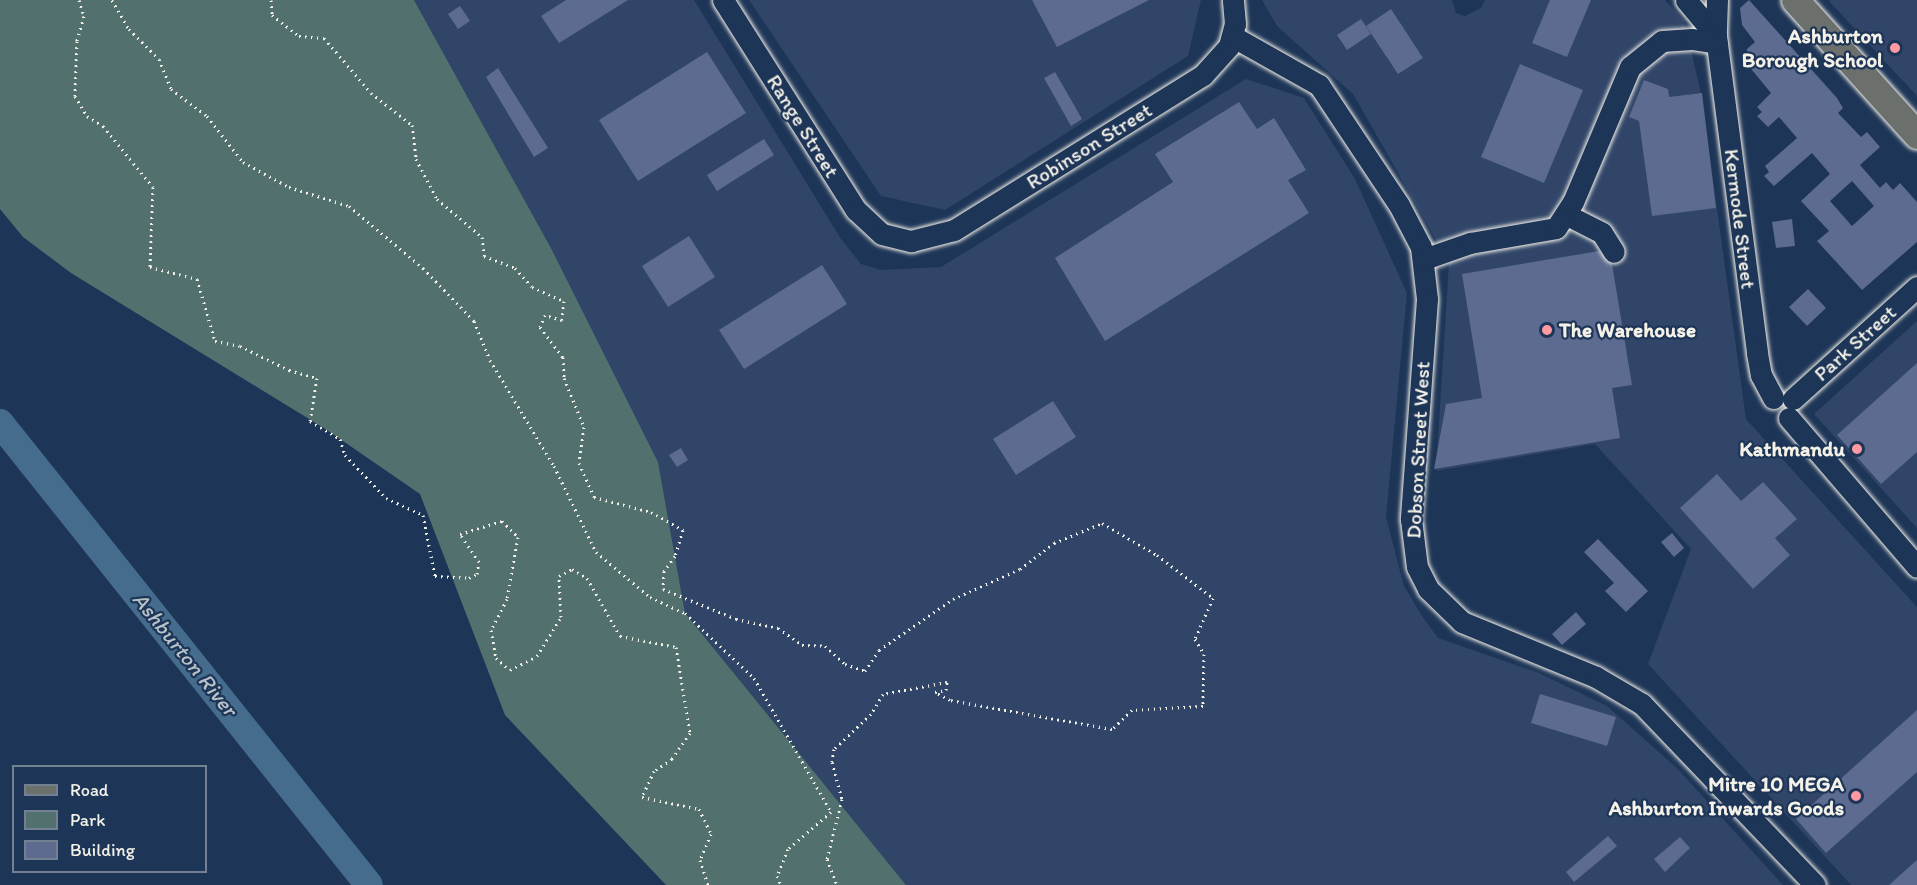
<!DOCTYPE html>
<style>
body{margin:0}
#map{position:relative;width:1917px;height:885px;overflow:hidden;background:#1d3557;font-family:Itim,sans-serif}
div>[style]{position:absolute}
[style*='--x']{left:calc(var(--x)*1px);top:calc(var(--y)*1px);width:calc(var(--w)*1px);rotate:calc(var(--a)*1deg)}
.built>*{inset:0;background:#304568}
.green>*{inset:0;background:#52706e}
.river>*{height:28px;margin:-14px;padding:0 14px;transform-origin:14px;border-radius:14px;background:#456b8d}
.building>*{inset:0;background:#5c6b8f}
.path>*{height:3px;margin-top:-1.5px;transform-origin:0;background:repeating-linear-gradient(90deg,#f4f1e8 0 1.5px,transparent 0 6px)}
.roads{filter:drop-shadow(0 0 2px #f4f1e8) drop-shadow(0 0 2px #f4f1e8)}
.minor>*{height:21px;margin:-10.5px;padding:0 10.5px;transform-origin:10.5px;border-radius:10.5px;background:#1d3557}
.major>*{height:27px;margin:-13.5px;padding:0 13.5px;transform-origin:13.5px;border-radius:13.5px;background:#6b706d}
.dots>*{width:16px;height:16px;translate:-50% -50%;box-sizing:border-box;border:3px solid #1d3557;border-radius:50%}
span{translate:-50% -50%;white-space:nowrap;text-align:center;line-height:1.15;-webkit-text-stroke:4.5px #1d3557;paint-order:stroke}
.poi-label{font-size:21px;color:#f4f1e8;font-weight:700}
.right{translate:-100% -50%;text-align:right}
.left{translate:0 -50%;text-align:left}
.street-label{font-size:21px;color:#f4f1e8}
.water-label{font-size:22px;color:#b7c2c8;font-style:italic}
.legend{position:absolute;left:12px;top:765px;width:195px;height:108px;box-sizing:border-box;background:#1d3557;border:2px solid #738091;margin:0;padding:8px 10px;list-style:none;font-size:18px;color:#f4f1e8}
.legend li{display:flex;align-items:center;gap:12px;height:30px}
.legend b{width:30px;border:2px solid #738091}
</style>
<div id="map">
<div class="built">
<i style="clip-path:polygon(414px 0,694px 0,841px 239px,861px 264px,881px 270px,941px 267px,1246px 79px,1304px 98px,1355px 179px,1407px 293px,1386px 517px,1404px 586px,1422px 616px,1438px 638px,1539px 673px,1607px 706px,1678px 769px,1783px 885px,906px 885px,685px 613px,658px 462px,552px 250px)"></i>
<i style="clip-path:polygon(749px 0,1201px 0,1188px 56px,945px 210px,881px 196px)"></i>
<i style="clip-path:polygon(1262px 0,1452px 0,1456px 13px,1465px 16px,1481px 8px,1485px 0,1665px 0,1684px 21px,1701px 93px,1746px 419px,1917px 607px,1917px 885px,1851px 885px,1648px 664px,1691px 549px,1595px 444px,1436px 471px,1449px 262px,1353px 94px,1277px 26px)"></i>
<i style="clip-path:polygon(1828px 0,1917px 0,1917px 96px)"></i>
<i style="clip-path:polygon(1917px 321px,1917px 528px,1814px 414px)"></i>
</div>
<div class="green">
<i style="clip-path:polygon(0 0,414px 0,552px 250px,658px 462px,685px 613px,906px 885px,666px 885px,505px 715px,420px 494px,327px 430px,71px 273px,23px 237px,0 209px)"></i>
</div>
<div class="river">
<i style="--x:0;--y:423;--w:591;--a:51.39"></i>
</div>
<div class="building">
<i style="clip-path:polygon(566px 0,628px 0,559px 43px,541px 16px)"></i>
<i style="clip-path:polygon(1032px 0,1149px 0,1057px 47px)"></i>
<i style="clip-path:polygon(1550px 0,1591px 0,1567px 57px,1532px 43px)"></i>
<i style="clip-path:polygon(evenodd,1749px 0,1837px 98px,1843px 108px,1838px 113px,1861px 137px,1867px 132px,1880px 147px,1860px 165px,1880px 188px,1886px 182px,1893px 190px,1900px 183px,1917px 202px,1917px 242px,1862px 290px,1817px 241px,1829px 231px,1801px 201px,1830px 174px,1812px 153px,1774px 186px,1764px 176px,1769px 172px,1765px 166px,1797px 138px,1779px 117px,1768px 127px,1757px 116px,1762px 112px,1757px 107px,1771px 93px,1747px 64px,1747px 49px,1755px 42px,1742px 25px,1740px 8px,1749px 0,1852px 181px,1874px 206px,1852px 226px,1830px 201px,1852px 181px)"></i>
<i style="clip-path:polygon(460px 6px,470px 21px,458px 29px,448px 14px)"></i>
<i style="clip-path:polygon(1391px 9px,1423px 58px,1398px 74px,1366px 26px)"></i>
<i style="clip-path:polygon(1361px 19px,1371px 34px,1347px 50px,1337px 35px)"></i>
<i style="clip-path:polygon(707px 52px,746px 113px,638px 181px,599px 120px)"></i>
<i style="clip-path:polygon(1520px 64px,1583px 90px,1544px 183px,1481px 157px)"></i>
<i style="clip-path:polygon(498px 68px,548px 148px,534px 157px,486px 77px)"></i>
<i style="clip-path:polygon(1055px 72px,1082px 119px,1071px 126px,1044px 78px)"></i>
<i style="clip-path:polygon(1644px 80px,1668px 89px,1669px 97px,1702px 93px,1716px 208px,1652px 216px,1639px 121px,1629px 117px)"></i>
<i style="clip-path:polygon(1239px 102px,1257px 129px,1274px 118px,1306px 170px,1288px 180px,1309px 213px,1105px 341px,1055px 258px,1173px 182px,1155px 154px)"></i>
<i style="clip-path:polygon(764px 139px,774px 155px,717px 191px,707px 175px)"></i>
<i style="clip-path:polygon(1792px 219px,1795px 246px,1776px 248px,1772px 222px)"></i>
<i style="clip-path:polygon(689px 236px,715px 277px,668px 307px,642px 266px)"></i>
<i style="clip-path:polygon(1599px 251px,1612px 264px,1632px 385px,1612px 388px,1620px 438px,1434px 469px,1446px 404px,1482px 398px,1462px 274px)"></i>
<i style="clip-path:polygon(822px 265px,847px 304px,744px 369px,719px 330px)"></i>
<i style="clip-path:polygon(1808px 289px,1826px 308px,1807px 326px,1789px 307px)"></i>
<i style="clip-path:polygon(1917px 363px,1917px 452px,1881px 484px,1837px 435px)"></i>
<i style="clip-path:polygon(1053px 401px,1076px 437px,1016px 475px,993px 439px)"></i>
<i style="clip-path:polygon(681px 448px,688px 460px,677px 467px,669px 455px)"></i>
<i style="clip-path:polygon(1717px 474px,1741px 501px,1763px 482px,1797px 519px,1775px 538px,1790px 555px,1753px 589px,1680px 508px)"></i>
<i style="clip-path:polygon(1672px 533px,1684px 548px,1674px 557px,1661px 542px)"></i>
<i style="clip-path:polygon(1598px 539px,1648px 591px,1626px 612px,1605px 591px,1614px 583px,1584px 552px)"></i>
<i style="clip-path:polygon(1576px 612px,1586px 624px,1562px 645px,1552px 634px)"></i>
<i style="clip-path:polygon(1540px 694px,1616px 717px,1607px 746px,1531px 723px)"></i>
<i style="clip-path:polygon(1917px 710px,1917px 772px,1826px 853px,1796px 819px)"></i>
<i style="clip-path:polygon(1608px 836px,1617px 846px,1574px 882px,1566px 872px)"></i>
<i style="clip-path:polygon(1680px 837px,1690px 848px,1665px 872px,1654px 859px)"></i>
<i style="clip-path:polygon(1917px 860px,1917px 885px,1889px 885px)"></i>
</div>
<div class="path">
<i style="--x:79;--y:0;--w:17;--a:73"></i>
<i style="--x:84;--y:16;--w:26;--a:106"></i>
<i style="--x:77;--y:41;--w:55;--a:92.1"></i>
<i style="--x:75;--y:96;--w:23;--a:59"></i>
<i style="--x:87;--y:116;--w:19;--a:32"></i>
<i style="--x:103;--y:126;--w:79;--a:50.7"></i>
<i style="--x:153;--y:187;--w:80;--a:92.1"></i>
<i style="--x:150;--y:267;--w:49;--a:14.3"></i>
<i style="--x:197;--y:279;--w:65;--a:73.8"></i>
<i style="--x:215;--y:341;--w:25;--a:11"></i>
<i style="--x:240;--y:346;--w:55;--a:26.1"></i>
<i style="--x:289;--y:370;--w:29;--a:16"></i>
<i style="--x:317;--y:378;--w:44;--a:99.2"></i>
<i style="--x:310;--y:421;--w:35;--a:31"></i>
<i style="--x:340;--y:439;--w:17;--a:73"></i>
<i style="--x:345;--y:455;--w:59;--a:46.4"></i>
<i style="--x:386;--y:498;--w:41;--a:24.7"></i>
<i style="--x:423;--y:515;--w:62;--a:78.9"></i>
<i style="--x:435;--y:576;--w:34;--a:3"></i>
<i style="--x:469;--y:578;--w:9;--a:-27"></i>
<i style="--x:477;--y:574;--w:12;--a:-81"></i>
<i style="--x:479;--y:562;--w:34;--a:-124"></i>
<i style="--x:460;--y:534;--w:44;--a:-17.2"></i>
<i style="--x:502;--y:521;--w:23;--a:45"></i>
<i style="--x:518;--y:537;--w:63;--a:100.1"></i>
<i style="--x:507;--y:599;--w:35;--a:117"></i>
<i style="--x:491;--y:630;--w:28;--a:80"></i>
<i style="--x:496;--y:658;--w:18;--a:41"></i>
<i style="--x:510;--y:670;--w:30;--a:-27"></i>
<i style="--x:537;--y:656;--w:46;--a:-58.4"></i>
<i style="--x:561;--y:617;--w:41;--a:-92.8"></i>
<i style="--x:559;--y:576;--w:15;--a:-28"></i>
<i style="--x:572;--y:569;--w:17;--a:31"></i>
<i style="--x:587;--y:578;--w:67;--a:60.4"></i>
<i style="--x:620;--y:636;--w:57;--a:11.1"></i>
<i style="--x:676;--y:647;--w:87;--a:80.8"></i>
<i style="--x:690;--y:733;--w:32;--a:125"></i>
<i style="--x:672;--y:759;--w:22;--a:146"></i>
<i style="--x:654;--y:771;--w:29;--a:115"></i>
<i style="--x:642;--y:797;--w:58;--a:11.9"></i>
<i style="--x:699;--y:809;--w:28;--a:64"></i>
<i style="--x:711;--y:834;--w:28;--a:113"></i>
<i style="--x:700;--y:860;--w:26;--a:72"></i>
<i style="--x:112;--y:0;--w:34;--a:60"></i>
<i style="--x:129;--y:29;--w:42;--a:45"></i>
<i style="--x:159;--y:59;--w:32;--a:68"></i>
<i style="--x:171;--y:89;--w:45;--a:36.9"></i>
<i style="--x:207;--y:116;--w:58;--a:52"></i>
<i style="--x:243;--y:162;--w:52;--a:28.5"></i>
<i style="--x:289;--y:187;--w:63;--a:17.6"></i>
<i style="--x:349;--y:206;--w:97;--a:40"></i>
<i style="--x:423;--y:268;--w:74;--a:46.1"></i>
<i style="--x:474;--y:321;--w:42;--a:67.7"></i>
<i style="--x:490;--y:360;--w:124;--a:58.9"></i>
<i style="--x:554;--y:466;--w:96;--a:64"></i>
<i style="--x:596;--y:552;--w:70;--a:39.8"></i>
<i style="--x:650;--y:597;--w:38;--a:25"></i>
<i style="--x:685;--y:613;--w:95;--a:43.3"></i>
<i style="--x:754;--y:678;--w:155;--a:60.1"></i>
<i style="--x:831;--y:812;--w:57;--a:139.3"></i>
<i style="--x:788;--y:849;--w:29;--a:112"></i>
<i style="--x:777;--y:876;--w:10;--a:66"></i>
<i style="--x:271;--y:0;--w:15;--a:86"></i>
<i style="--x:272;--y:15;--w:34;--a:38"></i>
<i style="--x:299;--y:36;--w:25;--a:5"></i>
<i style="--x:324;--y:38;--w:72;--a:49.5"></i>
<i style="--x:371;--y:93;--w:52;--a:38"></i>
<i style="--x:412;--y:125;--w:34;--a:83"></i>
<i style="--x:416;--y:159;--w:45;--a:62.3"></i>
<i style="--x:437;--y:199;--w:59;--a:40.2"></i>
<i style="--x:482;--y:237;--w:19;--a:84"></i>
<i style="--x:484;--y:256;--w:33;--a:21"></i>
<i style="--x:515;--y:268;--w:25;--a:48"></i>
<i style="--x:532;--y:287;--w:35;--a:24"></i>
<i style="--x:564;--y:301;--w:19;--a:96"></i>
<i style="--x:562;--y:320;--w:18;--a:-164"></i>
<i style="--x:545;--y:315;--w:13;--a:113"></i>
<i style="--x:540;--y:327;--w:38;--a:53"></i>
<i style="--x:563;--y:357;--w:21;--a:87"></i>
<i style="--x:564;--y:378;--w:53;--a:67.8"></i>
<i style="--x:584;--y:427;--w:36;--a:98"></i>
<i style="--x:579;--y:463;--w:37;--a:66"></i>
<i style="--x:594;--y:497;--w:59;--a:14.7"></i>
<i style="--x:651;--y:512;--w:37;--a:29"></i>
<i style="--x:683;--y:530;--w:27;--a:107"></i>
<i style="--x:675;--y:556;--w:19;--a:126"></i>
<i style="--x:664;--y:571;--w:18;--a:93"></i>
<i style="--x:663;--y:589;--w:79;--a:22.3"></i>
<i style="--x:736;--y:619;--w:43;--a:12.1"></i>
<i style="--x:778;--y:628;--w:29;--a:35"></i>
<i style="--x:802;--y:645;--w:23;--a:2"></i>
<i style="--x:825;--y:646;--w:27;--a:42"></i>
<i style="--x:845;--y:664;--w:21;--a:19"></i>
<i style="--x:865;--y:671;--w:25;--a:-56"></i>
<i style="--x:879;--y:650;--w:90;--a:-34.6"></i>
<i style="--x:953;--y:599;--w:73;--a:-24.1"></i>
<i style="--x:1020;--y:569;--w:43;--a:-37.4"></i>
<i style="--x:1054;--y:543;--w:52;--a:-22.6"></i>
<i style="--x:1102;--y:523;--w:64;--a:30.2"></i>
<i style="--x:1157;--y:555;--w:71;--a:37.5"></i>
<i style="--x:1213;--y:598;--w:45;--a:113.7"></i>
<i style="--x:1195;--y:639;--w:17;--a:59"></i>
<i style="--x:1204;--y:654;--w:52;--a:91.1"></i>
<i style="--x:1203;--y:706;--w:71;--a:176.8"></i>
<i style="--x:1132;--y:710;--w:28;--a:136"></i>
<i style="--x:1112;--y:729;--w:165;--a:-169.9"></i>
<i style="--x:950;--y:700;--w:17;--a:-152"></i>
<i style="--x:935;--y:692;--w:11;--a:-10"></i>
<i style="--x:946;--y:690;--w:8;--a:-83"></i>
<i style="--x:947;--y:682;--w:65;--a:169.4"></i>
<i style="--x:883;--y:694;--w:23;--a:121"></i>
<i style="--x:871;--y:714;--w:51;--a:136.6"></i>
<i style="--x:834;--y:749;--w:13;--a:99"></i>
<i style="--x:832;--y:762;--w:38;--a:75"></i>
<i style="--x:842;--y:799;--w:62;--a:104"></i>
<i style="--x:827;--y:859;--w:28;--a:69"></i>
</div>
<div class="roads">
<div class="minor">
<i style="--x:723;--y:0;--w:249;--a:57.7"></i>
<i style="--x:856;--y:210;--w:35;--a:43"></i>
<i style="--x:882;--y:234;--w:30;--a:14"></i>
<i style="--x:911;--y:241;--w:44;--a:-14.3"></i>
<i style="--x:954;--y:230;--w:293;--a:-31.9"></i>
<i style="--x:1203;--y:75;--w:39;--a:-48"></i>
<i style="--x:1229;--y:46;--w:23;--a:-75"></i>
<i style="--x:1235;--y:24;--w:24;--a:-95"></i>
<i style="--x:1686;--y:0;--w:47;--a:50.2"></i>
<i style="--x:1717;--y:0;--w:36;--a:92"></i>
<i style="--x:1716;--y:36;--w:320;--a:82.6"></i>
<i style="--x:1757;--y:353;--w:22;--a:80"></i>
<i style="--x:1761;--y:375;--w:26;--a:62"></i>
<i style="--x:1232;--y:36;--w:100;--a:29.4"></i>
<i style="--x:1319;--y:85;--w:144;--a:56.3"></i>
<i style="--x:1399;--y:205;--w:47;--a:62.4"></i>
<i style="--x:1421;--y:247;--w:52;--a:83.4"></i>
<i style="--x:1427;--y:299;--w:221;--a:94.2"></i>
<i style="--x:1411;--y:519;--w:48;--a:82.9"></i>
<i style="--x:1417;--y:567;--w:25;--a:63"></i>
<i style="--x:1428;--y:589;--w:47;--a:44.1"></i>
<i style="--x:1462;--y:622;--w:145;--a:22.3"></i>
<i style="--x:1596;--y:677;--w:53;--a:30.4"></i>
<i style="--x:1642;--y:704;--w:250;--a:46.3"></i>
<i style="--x:1567;--y:215;--w:39;--a:27"></i>
<i style="--x:1602;--y:233;--w:22;--a:58"></i>
<i style="--x:1424;--y:259;--w:49;--a:-19.2"></i>
<i style="--x:1470;--y:243;--w:87;--a:-9.9"></i>
<i style="--x:1556;--y:228;--w:31;--a:-57"></i>
<i style="--x:1573;--y:202;--w:147;--a:-67.1"></i>
<i style="--x:1630;--y:67;--w:41;--a:-39.1"></i>
<i style="--x:1662;--y:41;--w:30;--a:-4"></i>
<i style="--x:1692;--y:39;--w:25;--a:9"></i>
<i style="--x:1793;--y:399;--w:167;--a:-42.1"></i>
<i style="--x:1789;--y:418;--w:196;--a:49.3"></i>
</div>
<div class="major">
<i style="--x:1795;--y:0;--w:182;--a:47.9"></i>
</div>
</div>
<div class="dots">
<i style="left:1895px;top:48px;background:#ff9aa2"></i>
<i style="left:1547px;top:330px;background:#ff9aa2"></i>
<i style="left:1857px;top:449px;background:#ff9aa2"></i>
<i style="left:1856px;top:796px;background:#ff9aa2"></i>
</div>
<div class="poi-label">
<span class="right" style="left:1883px;top:48px">Ashburton<br>Borough School</span>
<span class="left" style="left:1559px;top:330px">The Warehouse</span>
<span class="right" style="left:1845px;top:449px">Kathmandu</span>
<span class="right" style="left:1844px;top:796px">Mitre 10 MEGA<br>Ashburton Inwards Goods</span>
</div>
<div class="street-label">
<span style="left:803px;top:126px;rotate:58deg">Range Street</span>
<span style="left:1089px;top:146px;rotate:-32deg">Robinson Street</span>
<span style="left:1740px;top:219px;rotate:83deg">Kermode Street</span>
<span style="left:1855px;top:343px;rotate:-42deg">Park Street</span>
<span style="left:1418px;top:450px;rotate:-87deg">Dobson Street West</span>
</div>
<div class="water-label">
<span style="left:185px;top:654px;rotate:51deg">Ashburton River</span>
</div>
<ul class="legend">
<li><b style="height:8px;background:#6b706d"></b>Road</li>
<li><b style="height:16px;background:#52706e"></b>Park</li>
<li><b style="height:16px;background:#5c6b8f"></b>Building</li>
</ul>
</div>
